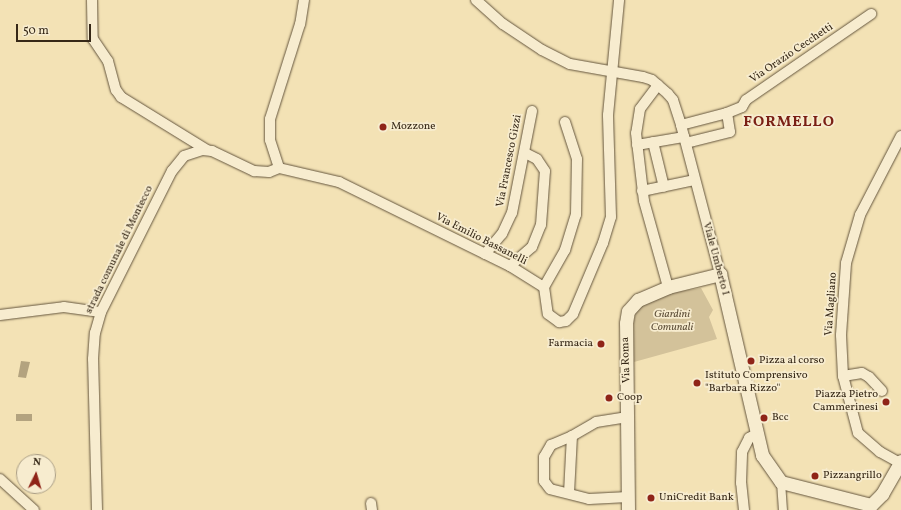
<!DOCTYPE html>
<style>
body{margin:0}
#map{position:relative;width:901px;height:510px;overflow:hidden;background:#f3e2b5;font-family:Vollkorn,serif}
div>[style]{position:absolute}
[style*='--x']{left:calc(var(--x)*1px);top:calc(var(--y)*1px);width:calc(var(--w)*1px);rotate:calc(var(--a)*1deg)}
.green>*{inset:0;background:#d3c29a}
.water>*{inset:0;background:#b3a37f}
.roads{filter:drop-shadow(0 0 1px #65563e) drop-shadow(0 0 1px #65563e)}
.pedestrian>*{height:8px;margin:-4px;padding:0 4px;transform-origin:4px;border-radius:4px;background:#f7eccf}
.minor>*{height:10px;margin:-5px;padding:0 5px;transform-origin:5px;border-radius:5px;background:#f7eccf}
.tertiary>*{height:13px;margin:-6.5px;padding:0 6.5px;transform-origin:6.5px;border-radius:6.5px;background:#f7eccf}
.dots>*{width:11px;height:11px;translate:-50% -50%;box-sizing:border-box;border:2px solid #f7eccf;border-radius:50%}
span{translate:-50% -50%;white-space:nowrap;text-align:center;line-height:1.15;-webkit-text-stroke:3.5px #f7eccf;paint-order:stroke}
.street-label{font-size:11px;color:#362817}
.poi-label{font-size:11px;color:#362817}
.left{translate:0 -50%;text-align:left}
.right{translate:-100% -50%;text-align:right}
.park-label{font-size:11px;color:#5d4e38;font-style:italic}
.district-label{font-size:15px;color:#7a1f14;font-weight:700;letter-spacing:1px}
.north{position:absolute;left:16px;top:454px;width:40px;height:40px;box-sizing:border-box;background:#f7eccf;border:1px solid #aa9e85;border-radius:50%;rotate:5deg;font-size:11px;font-weight:700;line-height:16px;text-align:center;color:#362817}
.north::after{content:'';display:block;margin:auto;width:14px;height:18px;background:#8f2418;clip-path:polygon(50% 0,100% 100%,50% 72%,0 100%)}
.scale{position:absolute;left:16px;top:24px;width:75px;height:18px;box-sizing:border-box;border:2px solid #362817;border-top:0;padding-left:5px;font-size:12px;line-height:14px;white-space:nowrap;color:#362817;-webkit-text-stroke:3px #f7eccf;paint-order:stroke}
</style>
<div id="map">
<div class="green">
<i style="clip-path:polygon(701px 288px,713px 310px,709px 317px,717px 339px,634px 362px,634px 320px,638px 306px,664px 294px)"></i>
</div>
<div class="water">
<i style="clip-path:polygon(21px 361px,30px 362px,26px 378px,18px 377px)"></i>
<i style="clip-path:polygon(16px 414px,32px 414px,32px 421px,16px 421px)"></i>
</div>
<div class="roads">
<div class="pedestrian">
<i style="--x:781;--y:482;--w:28;--a:86"></i>
</div>
<div class="minor">
<i style="--x:92;--y:0;--w:39;--a:89"></i>
<i style="--x:93;--y:39;--w:27;--a:56"></i>
<i style="--x:108;--y:61;--w:30;--a:75"></i>
<i style="--x:116;--y:90;--w:9;--a:54"></i>
<i style="--x:121;--y:97;--w:101;--a:31.6"></i>
<i style="--x:304;--y:0;--w:24;--a:99"></i>
<i style="--x:300;--y:24;--w:100;--a:107.5"></i>
<i style="--x:270;--y:119;--w:21;--a:90"></i>
<i style="--x:270;--y:140;--w:29;--a:72"></i>
<i style="--x:279;--y:168;--w:62;--a:13.1"></i>
<i style="--x:339;--y:182;--w:191;--a:26.2"></i>
<i style="--x:510;--y:266;--w:40;--a:32"></i>
<i style="--x:544;--y:287;--w:27;--a:82"></i>
<i style="--x:548;--y:314;--w:14;--a:36"></i>
<i style="--x:559;--y:322;--w:7;--a:-8"></i>
<i style="--x:566;--y:321;--w:10;--a:-45"></i>
<i style="--x:573;--y:314;--w:77;--a:-67.1"></i>
<i style="--x:603;--y:243;--w:27;--a:-73"></i>
<i style="--x:611;--y:217;--w:102;--a:-91.7"></i>
<i style="--x:608;--y:115;--w:116;--a:-84.5"></i>
<i style="--x:476;--y:0;--w:36;--a:42"></i>
<i style="--x:503;--y:24;--w:47;--a:33.7"></i>
<i style="--x:542;--y:50;--w:31;--a:27"></i>
<i style="--x:570;--y:64;--w:74;--a:10.1"></i>
<i style="--x:643;--y:77;--w:9;--a:18"></i>
<i style="--x:652;--y:80;--w:21;--a:41"></i>
<i style="--x:668;--y:94;--w:8;--a:50"></i>
<i style="--x:673;--y:100;--w:26;--a:72"></i>
<i style="--x:681;--y:125;--w:154;--a:75.3"></i>
<i style="--x:658;--y:85;--w:30;--a:127"></i>
<i style="--x:640;--y:109;--w:24;--a:99"></i>
<i style="--x:636;--y:133;--w:68;--a:83.3"></i>
<i style="--x:644;--y:201;--w:89;--a:74.4"></i>
<i style="--x:727;--y:113;--w:16;--a:-22"></i>
<i style="--x:742;--y:107;--w:8;--a:-60"></i>
<i style="--x:746;--y:100;--w:152;--a:-34.5"></i>
<i style="--x:681;--y:125;--w:48;--a:-14.6"></i>
<i style="--x:727;--y:113;--w:19;--a:81"></i>
<i style="--x:730;--y:132;--w:45;--a:166"></i>
<i style="--x:653;--y:142;--w:46;--a:76.3"></i>
<i style="--x:637;--y:145;--w:48;--a:-9.7"></i>
<i style="--x:642;--y:191;--w:53;--a:-11.9"></i>
<i style="--x:485;--y:254;--w:26;--a:-50"></i>
<i style="--x:502;--y:234;--w:23;--a:-65"></i>
<i style="--x:512;--y:213;--w:104;--a:-78.9"></i>
<i style="--x:510;--y:266;--w:29;--a:-41"></i>
<i style="--x:532;--y:247;--w:24;--a:-68"></i>
<i style="--x:541;--y:225;--w:54;--a:-85.8"></i>
<i style="--x:545;--y:171;--w:14;--a:-124"></i>
<i style="--x:537;--y:159;--w:13;--a:-153"></i>
<i style="--x:544;--y:287;--w:43;--a:-60.4"></i>
<i style="--x:565;--y:250;--w:37;--a:-73"></i>
<i style="--x:576;--y:215;--w:56;--a:-89"></i>
<i style="--x:577;--y:159;--w:39;--a:-108"></i>
<i style="--x:0;--y:315;--w:64;--a:-7.1"></i>
<i style="--x:64;--y:307;--w:37;--a:8"></i>
<i style="--x:843;--y:376;--w:19;--a:-9"></i>
<i style="--x:862;--y:373;--w:8;--a:30"></i>
<i style="--x:869;--y:377;--w:19;--a:47"></i>
<i style="--x:900;--y:463;--w:23;--a:-151"></i>
<i style="--x:880;--y:452;--w:29;--a:-139"></i>
<i style="--x:858;--y:433;--w:59;--a:-104.7"></i>
<i style="--x:843;--y:376;--w:41;--a:-92.8"></i>
<i style="--x:841;--y:335;--w:72;--a:-86"></i>
<i style="--x:846;--y:263;--w:50;--a:-73.7"></i>
<i style="--x:860;--y:215;--w:89;--a:-62.6"></i>
<i style="--x:0;--y:479;--w:46;--a:42.4"></i>
<i style="--x:569;--y:493;--w:57;--a:-87"></i>
<i style="--x:628;--y:497;--w:39;--a:177"></i>
<i style="--x:589;--y:499;--w:40;--a:-165.6"></i>
<i style="--x:550;--y:489;--w:10;--a:-127"></i>
<i style="--x:544;--y:481;--w:24;--a:-90"></i>
<i style="--x:544;--y:457;--w:14;--a:-60"></i>
<i style="--x:551;--y:445;--w:23;--a:-23"></i>
<i style="--x:572;--y:436;--w:28;--a:-30"></i>
<i style="--x:596;--y:422;--w:32;--a:-9"></i>
<i style="--x:371;--y:503;--w:7;--a:82"></i>
<i style="--x:97;--y:510;--w:151;--a:-91.5"></i>
<i style="--x:93;--y:359;--w:26;--a:-86"></i>
<i style="--x:95;--y:333;--w:22;--a:-74"></i>
<i style="--x:101;--y:312;--w:158;--a:-63.3"></i>
<i style="--x:172;--y:171;--w:19;--a:-51"></i>
<i style="--x:184;--y:156;--w:20;--a:-18"></i>
<i style="--x:203;--y:150;--w:9;--a:6"></i>
<i style="--x:212;--y:151;--w:47;--a:25.5"></i>
<i style="--x:254;--y:171;--w:15;--a:4"></i>
<i style="--x:269;--y:172;--w:11;--a:-22"></i>
<i style="--x:744;--y:510;--w:27;--a:-96"></i>
<i style="--x:741;--y:483;--w:31;--a:-88"></i>
<i style="--x:742;--y:452;--w:16;--a:-63"></i>
<i style="--x:749;--y:438;--w:8;--a:-30"></i>
</div>
<div class="tertiary">
<i style="--x:628;--y:510;--w:187;--a:-90.6"></i>
<i style="--x:626;--y:323;--w:12;--a:-81"></i>
<i style="--x:628;--y:311;--w:15;--a:-48"></i>
<i style="--x:638;--y:300;--w:33;--a:-23"></i>
<i style="--x:668;--y:287;--w:54;--a:-14"></i>
<i style="--x:720;--y:274;--w:186;--a:76.9"></i>
<i style="--x:762;--y:455;--w:33;--a:55"></i>
<i style="--x:781;--y:482;--w:93;--a:14.3"></i>
<i style="--x:871;--y:505;--w:16;--a:-45"></i>
<i style="--x:882;--y:494;--w:38;--a:-60"></i>
</div>
</div>
<div class="dots">
<i style="left:383px;top:127px;background:#8f2418"></i>
<i style="left:601px;top:344px;background:#8f2418"></i>
<i style="left:751px;top:361px;background:#8f2418"></i>
<i style="left:697px;top:383px;background:#8f2418"></i>
<i style="left:609px;top:398px;background:#8f2418"></i>
<i style="left:886px;top:402px;background:#8f2418"></i>
<i style="left:764px;top:418px;background:#8f2418"></i>
<i style="left:815px;top:476px;background:#8f2418"></i>
<i style="left:651px;top:498px;background:#8f2418"></i>
</div>
<div class="street-label">
<span style="left:792px;top:54px;rotate:-34deg">Via Orazio Cecchetti</span>
<span style="left:510px;top:161px;rotate:-79deg">Via Francesco Gizzi</span>
<span style="left:481px;top:240px;rotate:27deg">Via Emilio Bassanelli</span>
<span style="left:120px;top:250px;rotate:-64deg">strada comunale di Montecco</span>
<span style="left:715px;top:259px;rotate:75deg">Viale Umberto I</span>
<span style="left:832px;top:304px;rotate:-86deg">Via Magliano</span>
<span style="left:627px;top:360px;rotate:-92deg">Via Roma</span>
</div>
<div class="poi-label">
<span class="left" style="left:391px;top:127px">Mozzone</span>
<span class="right" style="left:593px;top:344px">Farmacia</span>
<span class="left" style="left:759px;top:361px">Pizza al corso</span>
<span class="left" style="left:705px;top:383px">Istituto Comprensivo<br>"Barbara Rizzo"</span>
<span class="right" style="left:878px;top:402px">Piazza Pietro<br>Cammerinesi</span>
<span class="left" style="left:617px;top:398px">Coop</span>
<span class="left" style="left:772px;top:418px">Bcc</span>
<span class="left" style="left:823px;top:476px">Pizzangrillo</span>
<span class="left" style="left:659px;top:498px">UniCredit Bank</span>
</div>
<div class="park-label">
<span style="left:672px;top:322px">Giardini<br>Comunali</span>
</div>
<div class="district-label">
<span style="left:789px;top:123px">FORMELLO</span>
</div>
<div class="north">N</div>
<div class="scale">50 m</div>
</div>
